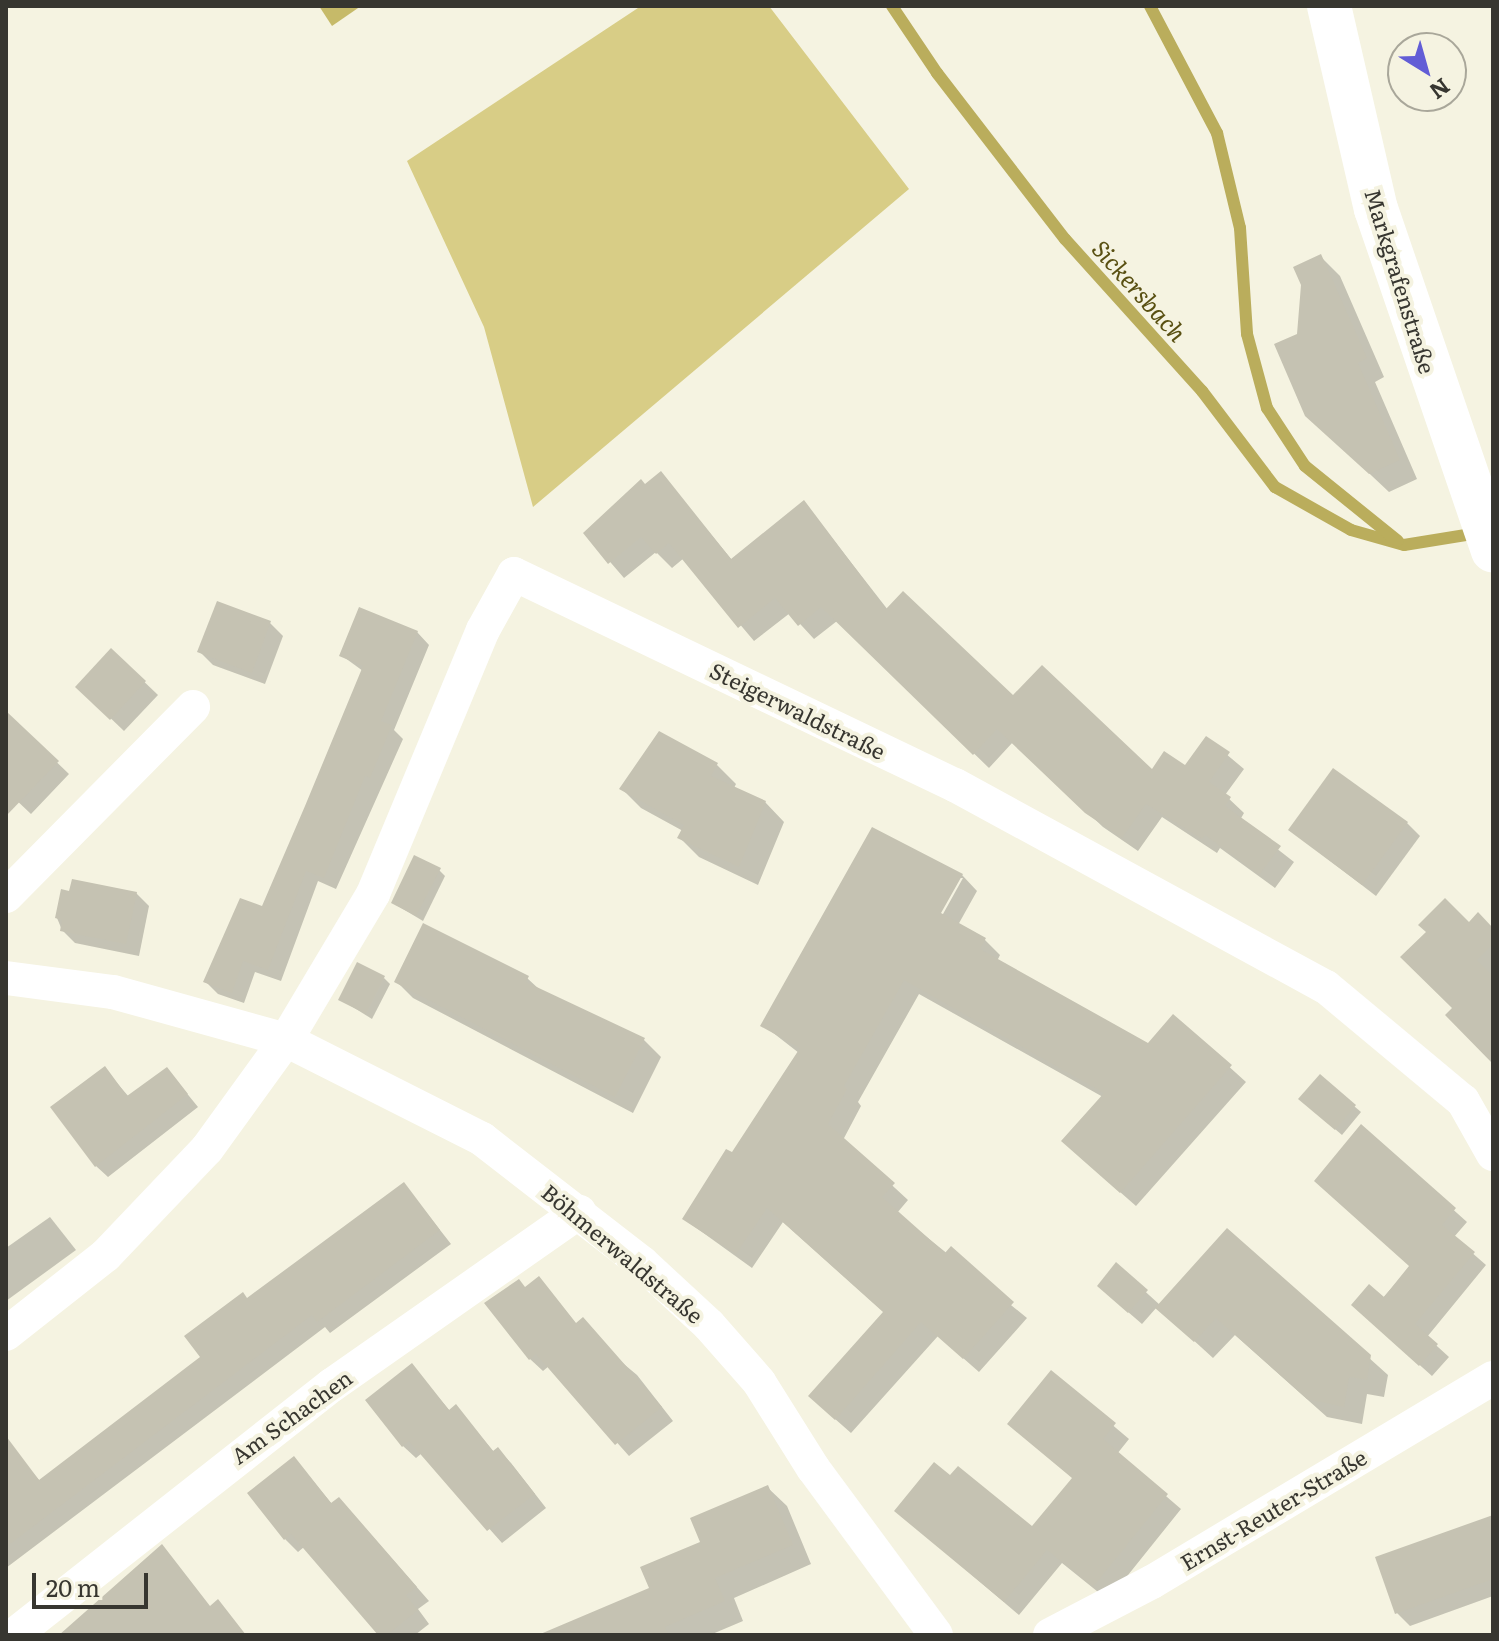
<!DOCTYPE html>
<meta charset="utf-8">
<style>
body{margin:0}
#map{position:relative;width:1499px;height:1641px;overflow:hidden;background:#f5f3e1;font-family:Literata,serif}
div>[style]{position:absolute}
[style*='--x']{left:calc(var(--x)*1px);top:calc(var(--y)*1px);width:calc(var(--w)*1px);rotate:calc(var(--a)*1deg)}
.green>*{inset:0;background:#d8cd86}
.forest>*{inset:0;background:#c6ba69}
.shadow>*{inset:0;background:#0003}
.stream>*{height:12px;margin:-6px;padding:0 6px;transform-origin:6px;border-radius:6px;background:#baad5c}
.building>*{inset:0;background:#c5c2b2}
.street>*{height:34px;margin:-17px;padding:0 17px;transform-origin:17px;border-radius:17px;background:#fff}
.secondary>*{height:44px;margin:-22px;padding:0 22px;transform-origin:22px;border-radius:22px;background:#fff}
span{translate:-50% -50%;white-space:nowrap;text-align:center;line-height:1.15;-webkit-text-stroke:8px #f5f3e1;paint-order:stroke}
.street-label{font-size:22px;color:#373630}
.water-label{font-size:24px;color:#595012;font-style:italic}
.frame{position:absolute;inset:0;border:8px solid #373630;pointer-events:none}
.north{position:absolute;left:1387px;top:32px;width:80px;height:80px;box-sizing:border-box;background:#f5f3e1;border:2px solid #a9a79a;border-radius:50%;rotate:143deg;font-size:22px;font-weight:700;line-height:32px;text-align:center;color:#373630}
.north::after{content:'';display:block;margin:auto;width:28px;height:36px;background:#625dd6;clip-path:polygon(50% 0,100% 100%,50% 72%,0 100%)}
.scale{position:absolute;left:32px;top:1573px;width:116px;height:36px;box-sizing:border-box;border:4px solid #373630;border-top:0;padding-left:10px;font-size:24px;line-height:28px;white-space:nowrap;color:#373630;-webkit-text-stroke:6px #f5f3e1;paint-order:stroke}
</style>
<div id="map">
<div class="green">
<i style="clip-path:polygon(641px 6px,769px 6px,909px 189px,533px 507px,484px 327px,407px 161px)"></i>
</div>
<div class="forest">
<i style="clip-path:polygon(319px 6px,361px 6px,332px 26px)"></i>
</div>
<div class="shadow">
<i style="clip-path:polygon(1321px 257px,1340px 276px,1384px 377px,1375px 382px,1417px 479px,1389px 492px,1322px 429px,1299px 335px,1303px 284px)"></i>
<i style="clip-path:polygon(661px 474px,732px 560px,804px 502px,888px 610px,1013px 698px,1152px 772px,1186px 768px,1207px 738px,1244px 769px,1225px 795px,1244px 813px,1240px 820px,1294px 862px,1275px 888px,1220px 848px,1217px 853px,1162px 817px,1138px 851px,1103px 827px,1013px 742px,989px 768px,837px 621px,814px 639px,790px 613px,754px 641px,684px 558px,672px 568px,656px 552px,624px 578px,586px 534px)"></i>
<i style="clip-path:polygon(270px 623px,283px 636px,265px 684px,213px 665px,200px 652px)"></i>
<i style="clip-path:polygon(417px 632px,429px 645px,394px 730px,403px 739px,336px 889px,318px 881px,281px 981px,255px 972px,244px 1003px,218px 994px,206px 982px,263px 909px,363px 671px,341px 655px)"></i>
<i style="clip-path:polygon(112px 651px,158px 695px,124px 731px,78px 687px)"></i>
<i style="clip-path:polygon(17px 724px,69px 774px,31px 814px,13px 797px,6px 803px,6px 735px)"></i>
<i style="clip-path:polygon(717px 765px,736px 784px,734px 788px,765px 802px,784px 822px,758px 885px,699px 857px,680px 838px,683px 831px,641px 808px,622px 789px)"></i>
<i style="clip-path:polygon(1407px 823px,1420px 836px,1376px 896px,1290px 830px)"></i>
<i style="clip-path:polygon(439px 870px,445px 876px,423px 921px,393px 903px)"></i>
<i style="clip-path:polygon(evenodd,962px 875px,977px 891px,958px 925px,985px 940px,1000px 955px,997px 961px,1149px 1045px,1173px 1016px,1246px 1082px,1136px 1206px,1079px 1156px,1103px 1097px,919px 994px,858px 1102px,861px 1106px,843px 1140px,908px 1200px,897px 1213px,1027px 1318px,979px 1372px,938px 1336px,851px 1433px,826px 1411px,885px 1313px,783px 1222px,752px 1268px,684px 1219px,733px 1155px,799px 1053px,763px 1025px,962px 875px,958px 878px,963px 878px,938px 923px,934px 921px,958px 878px)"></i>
<i style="clip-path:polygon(136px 893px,149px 906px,139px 956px,75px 943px,62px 930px,57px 918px)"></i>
<i style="clip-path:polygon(1469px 925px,1493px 930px,1493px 1061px,1454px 1008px)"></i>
<i style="clip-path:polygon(384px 978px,390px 984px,372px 1019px,340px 999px)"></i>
<i style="clip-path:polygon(527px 978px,540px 990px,644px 1040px,661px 1057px,633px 1113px,413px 998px,396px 981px)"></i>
<i style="clip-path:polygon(105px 1069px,129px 1097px,167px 1069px,198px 1107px,108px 1177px,96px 1166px)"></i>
<i style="clip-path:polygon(1320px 1077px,1361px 1112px,1342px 1135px,1307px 1105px)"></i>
<i style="clip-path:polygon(1361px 1127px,1467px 1222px,1454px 1237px,1486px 1265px,1427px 1337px,1449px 1357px,1432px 1376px,1366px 1317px,1411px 1266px)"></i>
<i style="clip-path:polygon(404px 1184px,451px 1244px,330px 1333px,325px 1327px,6px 1568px,6px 1478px,25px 1464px,40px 1481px,203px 1358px,248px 1300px)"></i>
<i style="clip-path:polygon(50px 1217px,76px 1250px,6px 1301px,6px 1248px)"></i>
<i style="clip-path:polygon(1227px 1230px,1388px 1375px,1384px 1397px,1367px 1394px,1362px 1424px,1327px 1417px,1235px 1335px,1213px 1358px,1157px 1307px,1142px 1324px,1113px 1299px,1116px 1265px,1160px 1305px)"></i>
<i style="clip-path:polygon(539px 1278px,577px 1325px,637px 1375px,673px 1421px,629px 1456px,549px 1366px,543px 1371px,530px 1359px,526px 1289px)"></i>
<i style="clip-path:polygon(411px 1365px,450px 1411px,456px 1407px,494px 1452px,498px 1450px,511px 1463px,546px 1508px,502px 1543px,422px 1453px,416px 1458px,403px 1446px)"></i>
<i style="clip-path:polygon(1051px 1373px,1129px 1439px,1117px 1454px,1181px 1509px,1108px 1600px,1062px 1563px,1019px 1615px,897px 1511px,950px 1478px,1033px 1529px,1074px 1479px,1009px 1424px)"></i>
<i style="clip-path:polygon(294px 1458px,332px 1504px,351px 1512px,429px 1601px,418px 1609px,429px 1624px,415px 1635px,381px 1635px,304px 1547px,298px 1552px,285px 1539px)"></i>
<i style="clip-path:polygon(767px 1487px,787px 1506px,811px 1564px,734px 1598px,743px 1621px,710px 1635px,571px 1635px,652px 1589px)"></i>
<i style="clip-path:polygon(1493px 1517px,1493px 1596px,1410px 1626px,1397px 1613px)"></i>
</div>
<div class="stream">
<i style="--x:892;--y:6;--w:81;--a:56.1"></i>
<i style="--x:937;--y:73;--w:210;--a:52.4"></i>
<i style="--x:1065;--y:239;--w:205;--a:48"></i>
<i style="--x:1202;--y:391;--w:121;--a:52.8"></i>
<i style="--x:1275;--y:487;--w:87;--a:29.5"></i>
<i style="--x:1351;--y:530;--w:55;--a:15.8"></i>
<i style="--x:1404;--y:545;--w:75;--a:-9.2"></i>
<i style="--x:1150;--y:6;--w:144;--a:62.2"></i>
<i style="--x:1217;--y:133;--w:98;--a:76.4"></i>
<i style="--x:1240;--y:228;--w:106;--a:86.2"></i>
<i style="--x:1247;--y:334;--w:77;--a:74.9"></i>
<i style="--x:1267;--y:408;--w:69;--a:56.8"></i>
<i style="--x:1305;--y:466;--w:119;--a:38.9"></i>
</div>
<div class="building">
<i style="clip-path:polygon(1321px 254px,1367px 358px,1358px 363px,1400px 460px,1369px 474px,1305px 416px,1274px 344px,1297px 334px,1301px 285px,1293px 267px)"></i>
<i style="clip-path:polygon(661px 471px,731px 559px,804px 500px,886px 609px,903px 591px,1013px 695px,1042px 665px,1152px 769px,1164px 751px,1185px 765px,1206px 736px,1230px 752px,1209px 782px,1231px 797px,1225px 806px,1281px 846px,1259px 875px,1205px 835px,1202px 839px,1146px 804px,1122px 838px,1085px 813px,997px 729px,973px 755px,821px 607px,798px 626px,775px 598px,738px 628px,669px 543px,656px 554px,641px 537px,608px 564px,583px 533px,641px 479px,645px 484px)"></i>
<i style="clip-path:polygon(217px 601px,271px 621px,252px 673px,197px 652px)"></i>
<i style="clip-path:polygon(359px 607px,418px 631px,381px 721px,392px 725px,370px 778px,365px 776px,324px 878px,306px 871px,268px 970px,243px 961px,232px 993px,203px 982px,240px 898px,262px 906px,305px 806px,363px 666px,339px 656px)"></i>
<i style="clip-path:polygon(111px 648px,146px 681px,110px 720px,75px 687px)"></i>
<i style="clip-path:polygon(6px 711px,59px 761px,6px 816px)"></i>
<i style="clip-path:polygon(659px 731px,718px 763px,711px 776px,766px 801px,739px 867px,677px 838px,684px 825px,619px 789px)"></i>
<i style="clip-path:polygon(1333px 768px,1408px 822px,1362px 885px,1288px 830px)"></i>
<i style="clip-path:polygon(872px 827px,963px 874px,941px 913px,986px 938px,980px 949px,1148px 1043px,1173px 1014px,1232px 1065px,1120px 1193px,1061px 1141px,1104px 1093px,904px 980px,844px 1086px,847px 1089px,828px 1124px,895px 1183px,882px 1197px,945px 1253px,951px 1246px,1014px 1302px,963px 1359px,921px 1322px,835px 1420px,808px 1396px,883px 1312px,767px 1208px,736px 1254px,682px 1219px,726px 1149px,732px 1152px,800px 1048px,760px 1026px)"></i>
<i style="clip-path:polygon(414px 855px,441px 868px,416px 916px,391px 903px)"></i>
<i style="clip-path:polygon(72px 879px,137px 892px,126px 944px,60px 931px,62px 920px,55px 918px,61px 889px,69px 891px)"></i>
<i style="clip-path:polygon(1445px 898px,1469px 922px,1478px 912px,1493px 928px,1493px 944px,1477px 960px,1493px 976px,1493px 1064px,1445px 1015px,1452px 1008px,1400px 957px,1426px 932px,1418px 925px)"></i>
<i style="clip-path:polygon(423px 923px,529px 976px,526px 982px,645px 1038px,615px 1097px,394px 982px)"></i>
<i style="clip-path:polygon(357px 962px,385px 976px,366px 1014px,338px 1000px)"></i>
<i style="clip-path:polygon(105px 1066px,127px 1096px,167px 1067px,188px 1094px,95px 1167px,50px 1107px)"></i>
<i style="clip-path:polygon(1320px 1074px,1356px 1105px,1335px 1130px,1298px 1099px)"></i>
<i style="clip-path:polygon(1361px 1124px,1456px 1208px,1442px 1225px,1475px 1252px,1415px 1324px,1438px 1344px,1419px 1366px,1351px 1305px,1369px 1284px,1384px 1297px,1409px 1266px,1314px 1181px)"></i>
<i style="clip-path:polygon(404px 1182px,440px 1230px,317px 1322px,312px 1315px,6px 1547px,6px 1436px,39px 1480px,200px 1357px,184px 1336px,243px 1292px,247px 1298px)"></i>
<i style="clip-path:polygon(1227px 1228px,1371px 1355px,1367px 1380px,1349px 1377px,1344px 1407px,1307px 1399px,1216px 1318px,1194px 1342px,1155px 1308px)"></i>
<i style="clip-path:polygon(1116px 1262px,1148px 1290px,1128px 1313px,1097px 1286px)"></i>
<i style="clip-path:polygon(539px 1276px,576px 1323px,583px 1317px,662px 1407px,615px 1445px,536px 1354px,529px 1360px,484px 1303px,519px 1279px,525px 1287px)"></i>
<i style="clip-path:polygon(412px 1363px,449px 1410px,456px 1404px,493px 1451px,498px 1447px,535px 1494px,487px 1531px,409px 1441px,402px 1447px,365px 1400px)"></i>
<i style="clip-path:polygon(1051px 1370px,1116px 1423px,1103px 1439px,1168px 1494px,1093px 1587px,1047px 1550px,1004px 1602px,894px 1511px,934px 1462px,950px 1475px,958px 1466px,1032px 1526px,1072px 1478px,1007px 1424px)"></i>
<i style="clip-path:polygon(294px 1456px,331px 1503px,339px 1497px,417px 1587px,406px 1595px,418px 1610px,387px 1635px,378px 1635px,291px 1534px,284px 1540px,247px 1493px)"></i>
<i style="clip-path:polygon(768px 1485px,793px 1545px,715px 1578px,725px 1601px,665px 1627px,669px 1635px,538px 1635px,649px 1588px,640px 1567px,700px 1542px,690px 1518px)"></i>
<i style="clip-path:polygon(1493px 1515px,1493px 1579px,1395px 1614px,1375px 1557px)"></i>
<i style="clip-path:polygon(162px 1544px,210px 1606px,218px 1599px,246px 1635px,59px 1635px)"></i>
</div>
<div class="street">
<i style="--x:6;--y:896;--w:266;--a:-45.3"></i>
<i style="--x:6;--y:978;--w:108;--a:7.5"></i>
<i style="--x:113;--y:992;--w:180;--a:15.5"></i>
<i style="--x:286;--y:1040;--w:220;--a:26.8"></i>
<i style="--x:482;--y:1139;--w:202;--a:37.8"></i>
<i style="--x:642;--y:1263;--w:91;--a:42.8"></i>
<i style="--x:709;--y:1325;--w:76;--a:48.7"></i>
<i style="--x:759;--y:1382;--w:102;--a:57.9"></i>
<i style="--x:813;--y:1468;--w:207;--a:53.6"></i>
<i style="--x:6;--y:1334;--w:127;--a:-38.3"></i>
<i style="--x:106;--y:1255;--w:146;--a:-46.4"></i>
<i style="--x:207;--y:1149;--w:135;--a:-54.1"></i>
<i style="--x:286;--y:1040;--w:170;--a:-59.2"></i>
<i style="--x:373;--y:894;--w:286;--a:-67.4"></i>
<i style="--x:483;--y:630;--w:64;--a:-61"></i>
<i style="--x:514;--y:574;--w:489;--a:25.6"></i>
<i style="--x:955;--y:785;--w:422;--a:28.6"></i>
<i style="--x:1326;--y:987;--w:178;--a:39.8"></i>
<i style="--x:1463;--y:1101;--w:61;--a:60.5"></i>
<i style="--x:14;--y:1635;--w:405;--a:-38.2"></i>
<i style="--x:332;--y:1385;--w:302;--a:-35"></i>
<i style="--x:1050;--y:1635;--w:115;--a:-27.5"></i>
<i style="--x:1152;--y:1582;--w:397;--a:-30.9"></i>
</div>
<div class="secondary">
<i style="--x:1329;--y:6;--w:208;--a:77"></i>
<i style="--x:1376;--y:209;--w:361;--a:71.1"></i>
</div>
<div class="street-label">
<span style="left:1401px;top:281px;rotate:73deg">Markgrafenstraße</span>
<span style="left:798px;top:710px;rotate:26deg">Steigerwaldstraße</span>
<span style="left:623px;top:1253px;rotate:40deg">Böhmerwaldstraße</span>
<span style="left:291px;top:1416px;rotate:-36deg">Am Schachen</span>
<span style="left:1273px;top:1509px;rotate:-31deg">Ernst-Reuter-Straße</span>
</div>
<div class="water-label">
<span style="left:1140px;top:290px;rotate:48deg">Sickersbach</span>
</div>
<div class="frame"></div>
<div class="north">N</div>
<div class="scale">20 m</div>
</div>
